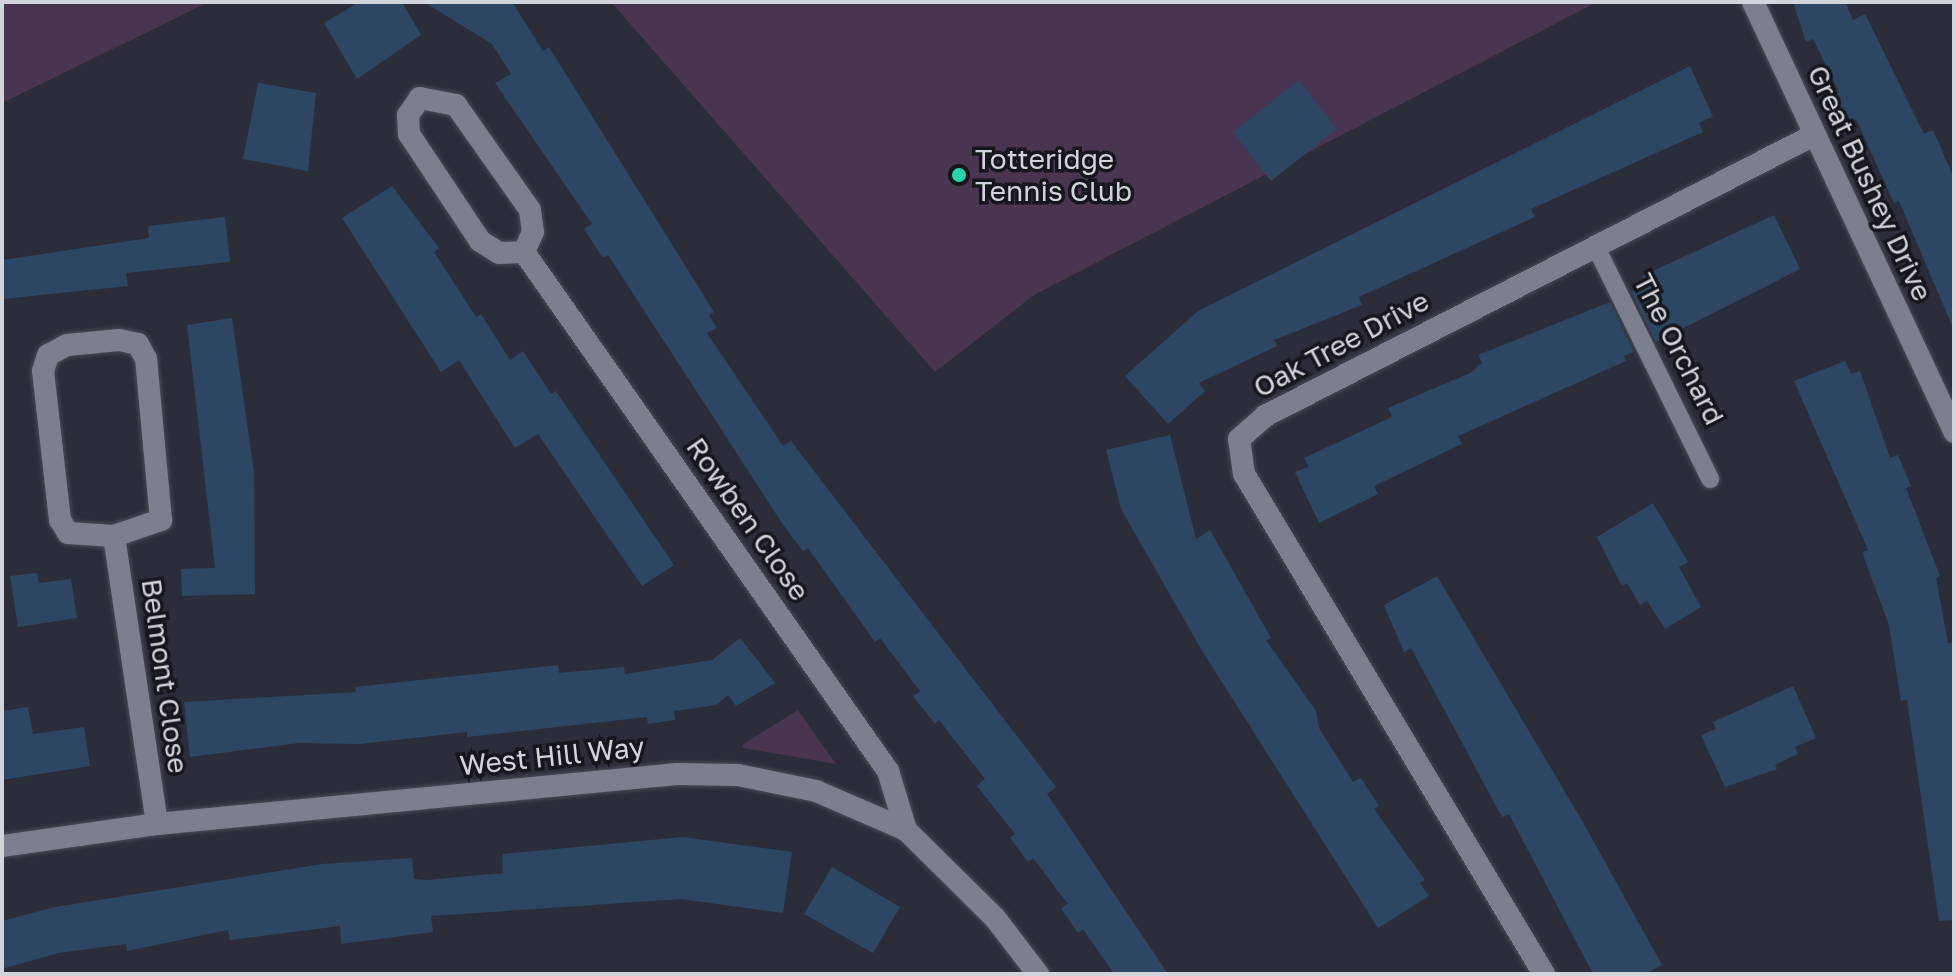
<!DOCTYPE html>
<style>
body{margin:0}
#map{position:relative;width:1956px;height:976px;overflow:hidden;background:#2b2e3a;font-family:"Golos Text",sans-serif}
div>[style]{position:absolute}
[style*='--x']{left:calc(var(--x)*1px);top:calc(var(--y)*1px);width:calc(var(--w)*1px);rotate:calc(var(--a)*1deg)}
.green>*{inset:0;background:#493452}
.building>*{inset:0;background:#2d4663}
.roads{filter:drop-shadow(0 0 2px #494b55) drop-shadow(0 0 2px #494b55)}
.service>*{height:18px;margin:-9px;padding:0 9px;transform-origin:9px;border-radius:9px;background:#7c7f8d}
.minor>*{height:22px;margin:-11px;padding:0 11px;transform-origin:11px;border-radius:11px;background:#7c7f8d}
.dots>*{width:22px;height:22px;translate:-50% -50%;box-sizing:border-box;border:4px solid #15171c;border-radius:50%}
span{translate:-50% -50%;white-space:nowrap;text-align:center;line-height:1.15;-webkit-text-stroke:7px #15171c;paint-order:stroke}
.poi-label{font-size:28px;color:#d2d4dc}
.left{translate:0 -50%;text-align:left}
.street-label{font-size:28px;color:#d2d4dc}
.frame{position:absolute;inset:0;border:4px solid #d2d4dc;pointer-events:none}
</style>
<div id="map">
<div class="green">
<i style="clip-path:polygon(2px 2px,209px 2px,2px 103px)"></i>
<i style="clip-path:polygon(611px 2px,1597px 2px,1034px 295px,935px 372px)"></i>
<i style="clip-path:polygon(798px 710px,836px 764px,743px 748px,742px 745px)"></i>
</div>
<div class="building">
<i style="clip-path:polygon(359px 2px,402px 2px,421px 35px,357px 79px,324px 23px)"></i>
<i style="clip-path:polygon(424px 2px,512px 2px,543px 51px,549px 47px,714px 312px,709px 315px,717px 328px,707px 333px,783px 446px,791px 441px,1056px 787px,1047px 794px,1168px 974px,1114px 974px,1083px 929px,1078px 933px,1061px 908px,1068px 904px,1033px 858px,1028px 862px,1010px 838px,1015px 834px,977px 786px,985px 779px,939px 720px,935px 724px,913px 696px,920px 691px,880px 638px,875px 642px,808px 548px,803px 551px,782px 523px,608px 255px,603px 258px,584px 229px,592px 224px,495px 83px,511px 74px,492px 44px)"></i>
<i style="clip-path:polygon(1793px 2px,1845px 2px,1853px 20px,1865px 14px,1924px 134px,1933px 130px,1954px 178px,1954px 330px,1899px 201px,1894px 203px,1856px 119px,1848px 123px,1833px 93px,1838px 90px,1813px 39px,1806px 42px)"></i>
<i style="clip-path:polygon(1690px 66px,1713px 117px,1699px 123px,1703px 132px,1531px 209px,1535px 217px,1359px 297px,1362px 305px,1274px 340px,1277px 346px,1199px 383px,1205px 391px,1168px 424px,1125px 376px,1198px 311px)"></i>
<i style="clip-path:polygon(1299px 80px,1337px 129px,1271px 181px,1233px 132px)"></i>
<i style="clip-path:polygon(258px 83px,316px 93px,308px 171px,243px 159px)"></i>
<i style="clip-path:polygon(392px 186px,439px 248px,434px 252px,476px 317px,481px 314px,510px 360px,523px 351px,551px 394px,556px 391px,674px 565px,642px 586px,538px 434px,515px 448px,459px 360px,441px 372px,342px 218px)"></i>
<i style="clip-path:polygon(1774px 215px,1800px 269px,1656px 342px,1631px 292px,1646px 285px,1642px 276px)"></i>
<i style="clip-path:polygon(225px 217px,230px 262px,126px 273px,128px 286px,2px 299px,2px 260px,149px 238px,148px 226px)"></i>
<i style="clip-path:polygon(1610px 302px,1634px 352px,1624px 356px,1626px 361px,1458px 436px,1462px 444px,1374px 486px,1378px 494px,1319px 523px,1295px 472px,1309px 467px,1304px 458px,1392px 417px,1388px 408px,1470px 373px,1482px 363px,1478px 355px)"></i>
<i style="clip-path:polygon(232px 318px,254px 472px,255px 594px,182px 596px,181px 569px,215px 568px,187px 325px)"></i>
<i style="clip-path:polygon(1845px 361px,1851px 374px,1860px 371px,1890px 458px,1898px 455px,1911px 486px,1906px 488px,1940px 576px,1936px 578px,1948px 643px,1954px 642px,1954px 920px,1939px 921px,1907px 700px,1901px 701px,1889px 625px,1862px 552px,1868px 550px,1794px 381px)"></i>
<i style="clip-path:polygon(1170px 435px,1196px 539px,1210px 530px,1271px 638px,1266px 640px,1316px 711px,1319px 728px,1353px 782px,1361px 778px,1379px 806px,1374px 809px,1425px 880px,1420px 883px,1429px 896px,1378px 928px,1201px 649px,1121px 509px,1106px 450px)"></i>
<i style="clip-path:polygon(1653px 503px,1688px 562px,1679px 567px,1701px 607px,1665px 629px,1647px 601px,1640px 605px,1627px 583px,1622px 586px,1597px 537px)"></i>
<i style="clip-path:polygon(37px 573px,39px 583px,71px 579px,77px 618px,18px 627px,10px 576px)"></i>
<i style="clip-path:polygon(1437px 576px,1584px 824px,1662px 965px,1645px 974px,1593px 974px,1509px 814px,1502px 817px,1411px 648px,1404px 652px,1384px 605px)"></i>
<i style="clip-path:polygon(740px 638px,775px 683px,736px 706px,728px 695px,716px 705px,674px 711px,675px 720px,648px 724px,647px 717px,467px 737px,467px 732px,359px 744px,299px 743px,190px 757px,184px 702px,356px 692px,355px 687px,558px 665px,559px 673px,624px 667px,625px 674px,712px 660px)"></i>
<i style="clip-path:polygon(1793px 686px,1816px 738px,1795px 747px,1798px 754px,1775px 765px,1777px 769px,1725px 787px,1701px 735px,1716px 729px,1713px 722px)"></i>
<i style="clip-path:polygon(28px 707px,33px 734px,84px 727px,90px 766px,2px 780px,2px 711px)"></i>
<i style="clip-path:polygon(683px 837px,792px 852px,783px 913px,681px 899px,431px 916px,433px 932px,341px 944px,340px 926px,230px 940px,228px 930px,127px 951px,126px 944px,58px 953px,2px 969px,2px 921px,55px 907px,322px 864px,412px 858px,414px 879px,427px 880px,503px 873px,502px 854px)"></i>
<i style="clip-path:polygon(832px 867px,900px 907px,873px 953px,804px 914px)"></i>
</div>
<div class="roads">
<div class="service">
<i style="--x:1595;--y:245;--w:261;--a:63.8"></i>
</div>
<div class="minor">
<i style="--x:1753;--y:2;--w:475;--a:64.9"></i>
<i style="--x:524;--y:252;--w:22;--a:-66"></i>
<i style="--x:533;--y:232;--w:22;--a:-98"></i>
<i style="--x:530;--y:210;--w:128;--a:-125.2"></i>
<i style="--x:456;--y:105;--w:37;--a:-169"></i>
<i style="--x:420;--y:98;--w:21;--a:125"></i>
<i style="--x:408;--y:115;--w:19;--a:87"></i>
<i style="--x:409;--y:134;--w:128;--a:56.4"></i>
<i style="--x:480;--y:241;--w:22;--a:32"></i>
<i style="--x:499;--y:253;--w:25;--a:-2"></i>
<i style="--x:524;--y:252;--w:634;--a:54.96"></i>
<i style="--x:888;--y:771;--w:62;--a:73"></i>
<i style="--x:114;--y:536;--w:50;--a:-18.8"></i>
<i style="--x:161;--y:520;--w:162;--a:-95.3"></i>
<i style="--x:146;--y:359;--w:17;--a:-118"></i>
<i style="--x:138;--y:344;--w:19;--a:-168"></i>
<i style="--x:119;--y:340;--w:52;--a:174.5"></i>
<i style="--x:67;--y:345;--w:21;--a:152"></i>
<i style="--x:48;--y:355;--w:17;--a:107"></i>
<i style="--x:43;--y:371;--w:150;--a:83.5"></i>
<i style="--x:60;--y:520;--w:15;--a:58"></i>
<i style="--x:68;--y:533;--w:46;--a:3.7"></i>
<i style="--x:114;--y:536;--w:291;--a:81.5"></i>
<i style="--x:2;--y:846;--w:157;--a:-8.1"></i>
<i style="--x:157;--y:824;--w:522;--a:-5.49"></i>
<i style="--x:677;--y:774;--w:61;--a:0.9"></i>
<i style="--x:738;--y:775;--w:80;--a:11.6"></i>
<i style="--x:816;--y:791;--w:98;--a:23.4"></i>
<i style="--x:906;--y:830;--w:125;--a:44.7"></i>
<i style="--x:995;--y:918;--w:71;--a:52.5"></i>
<i style="--x:1544;--y:974;--w:583;--a:-120.96"></i>
<i style="--x:1244;--y:474;--w:35;--a:-98"></i>
<i style="--x:1239;--y:439;--w:35;--a:-41"></i>
<i style="--x:1265;--y:416;--w:614;--a:-27.11"></i>
</div>
</div>
<div class="dots">
<i style="left:959px;top:175px;background:#27d5ad"></i>
</div>
<div class="poi-label">
<span class="left" style="left:975px;top:175px">Totteridge<br>Tennis Club</span>
</div>
<div class="street-label">
<span style="left:1870px;top:183px;rotate:65deg">Great Bushey Drive</span>
<span style="left:1341px;top:344px;rotate:-28deg">Oak Tree Drive</span>
<span style="left:1679px;top:349px;rotate:63deg">The Orchard</span>
<span style="left:748px;top:519px;rotate:55deg">Rowben Close</span>
<span style="left:165px;top:676px;rotate:82deg">Belmont Close</span>
<span style="left:552px;top:756px;rotate:-6deg">West Hill Way</span>
</div>
<div class="frame"></div>
</div>
